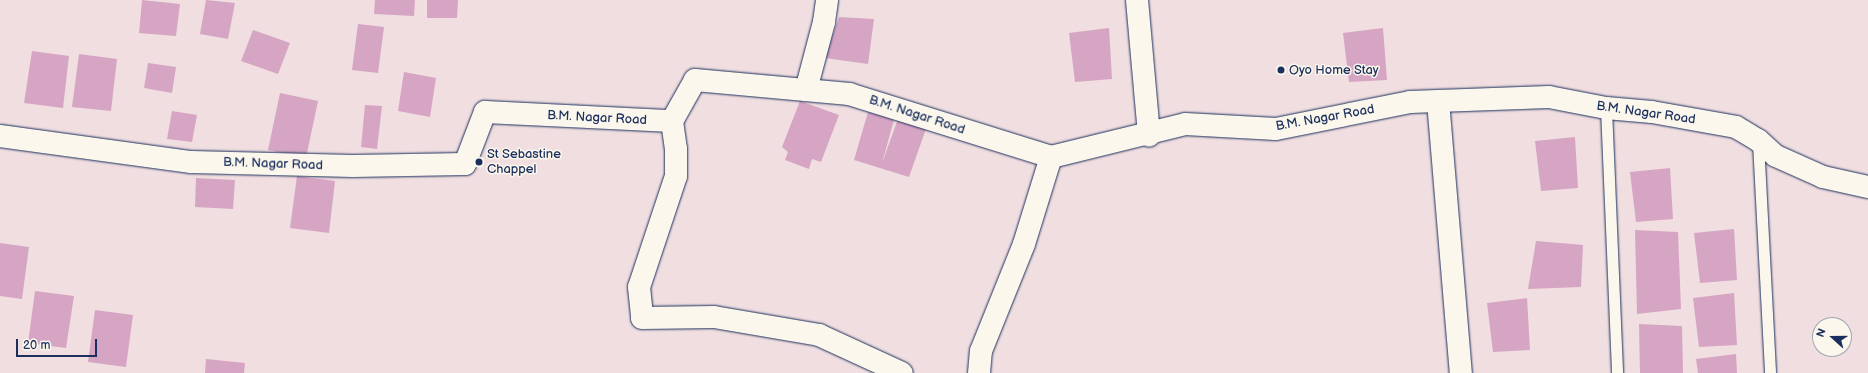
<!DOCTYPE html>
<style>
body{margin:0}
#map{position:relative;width:1868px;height:373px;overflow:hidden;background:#f0dee0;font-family:"Balsamiq Sans",sans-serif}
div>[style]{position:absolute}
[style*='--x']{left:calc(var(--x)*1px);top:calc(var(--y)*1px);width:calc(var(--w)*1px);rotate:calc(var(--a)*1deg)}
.building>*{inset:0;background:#d6a5c3}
.roads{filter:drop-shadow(0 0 1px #1b2f5e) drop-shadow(0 0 1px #1b2f5e)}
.service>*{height:11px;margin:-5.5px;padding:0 5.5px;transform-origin:5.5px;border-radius:5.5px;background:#fbf7ec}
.minor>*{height:22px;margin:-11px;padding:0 11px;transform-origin:11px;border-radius:11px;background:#fbf7ec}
.dots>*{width:11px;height:11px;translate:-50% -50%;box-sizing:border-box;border:2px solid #fbf7ec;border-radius:50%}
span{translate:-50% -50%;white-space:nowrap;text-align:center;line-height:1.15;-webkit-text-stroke:3px #fbf7ec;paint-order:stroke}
.poi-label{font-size:13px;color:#1b2f5e}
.left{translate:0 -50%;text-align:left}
.street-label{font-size:13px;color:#1b2f5e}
.north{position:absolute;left:1812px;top:317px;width:40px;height:40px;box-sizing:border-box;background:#fbf7ec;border:1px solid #a1a7b3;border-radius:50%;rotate:291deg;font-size:11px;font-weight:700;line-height:16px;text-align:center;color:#1b2f5e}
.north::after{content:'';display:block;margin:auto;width:14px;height:18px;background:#1b2f5e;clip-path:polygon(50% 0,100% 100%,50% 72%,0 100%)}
.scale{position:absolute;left:16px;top:339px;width:81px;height:18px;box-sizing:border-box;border:2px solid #1b2f5e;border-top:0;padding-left:5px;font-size:12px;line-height:14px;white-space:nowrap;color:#1b2f5e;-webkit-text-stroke:3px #fbf7ec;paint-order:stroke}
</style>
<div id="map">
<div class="building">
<i style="clip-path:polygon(142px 0,180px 4px,176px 36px,139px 33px)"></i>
<i style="clip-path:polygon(206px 0,235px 3px,228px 39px,200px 34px)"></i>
<i style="clip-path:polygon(375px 0,415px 0,414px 16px,374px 14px)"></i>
<i style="clip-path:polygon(427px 0,458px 0,457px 18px,427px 18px)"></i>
<i style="clip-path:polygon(839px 17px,874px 19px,868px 64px,825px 58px)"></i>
<i style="clip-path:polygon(358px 24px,384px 27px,378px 73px,352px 70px)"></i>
<i style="clip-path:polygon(1109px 28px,1112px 79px,1075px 82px,1069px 33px)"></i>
<i style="clip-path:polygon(1383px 28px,1387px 80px,1349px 82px,1343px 33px)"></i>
<i style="clip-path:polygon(253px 30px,290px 43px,278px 74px,241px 61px)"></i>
<i style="clip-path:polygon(32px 51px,69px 56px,63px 108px,24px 103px)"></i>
<i style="clip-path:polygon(79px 54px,117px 59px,111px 111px,72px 107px)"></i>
<i style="clip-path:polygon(148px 63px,176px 67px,172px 93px,144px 88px)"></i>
<i style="clip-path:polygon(404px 72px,436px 78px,430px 117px,398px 111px)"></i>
<i style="clip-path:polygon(280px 93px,318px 101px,306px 158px,268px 150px)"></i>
<i style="clip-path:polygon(800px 101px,839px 115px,821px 162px,812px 159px,809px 169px,785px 160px,788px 152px,782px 147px)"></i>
<i style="clip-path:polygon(365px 105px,382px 106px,377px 149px,361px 147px)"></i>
<i style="clip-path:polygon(172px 111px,197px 115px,192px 142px,167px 139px)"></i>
<i style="clip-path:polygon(868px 112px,894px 120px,882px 163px,899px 116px,927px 126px,909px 177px,854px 160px)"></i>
<i style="clip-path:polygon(1575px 137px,1578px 188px,1541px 191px,1535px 141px)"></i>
<i style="clip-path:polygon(1670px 168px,1673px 219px,1636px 222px,1630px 172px)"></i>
<i style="clip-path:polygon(297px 176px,335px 181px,329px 233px,290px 228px)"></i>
<i style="clip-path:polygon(196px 178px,235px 180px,233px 209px,195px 207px)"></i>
<i style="clip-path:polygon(1734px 229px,1737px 280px,1700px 283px,1694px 233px)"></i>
<i style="clip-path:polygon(1635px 230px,1678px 232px,1681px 309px,1637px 314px)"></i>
<i style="clip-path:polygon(1536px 241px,1583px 245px,1581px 287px,1528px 289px)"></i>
<i style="clip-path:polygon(0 243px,29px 247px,22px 299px,0 296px)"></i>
<i style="clip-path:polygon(35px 291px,74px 296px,66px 348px,28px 343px)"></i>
<i style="clip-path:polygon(1734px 293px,1737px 345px,1699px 347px,1693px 298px)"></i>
<i style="clip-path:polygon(1527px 298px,1530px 350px,1493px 352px,1487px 303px)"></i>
<i style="clip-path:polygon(95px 310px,133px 315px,126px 367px,88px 362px)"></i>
<i style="clip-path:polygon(1639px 324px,1682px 326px,1683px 373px,1640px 373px)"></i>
<i style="clip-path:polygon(1736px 354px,1737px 373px,1698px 373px,1696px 359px)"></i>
<i style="clip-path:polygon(206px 359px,245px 363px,244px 373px,205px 373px)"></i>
</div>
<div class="roads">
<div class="service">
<i style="--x:1606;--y:108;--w:265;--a:87.6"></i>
<i style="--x:1758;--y:142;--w:231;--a:87"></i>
</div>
<div class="minor">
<i style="--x:1137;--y:0;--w:136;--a:84.9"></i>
<i style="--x:806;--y:90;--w:70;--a:-75.2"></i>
<i style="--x:824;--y:22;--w:22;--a:-82"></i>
<i style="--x:1438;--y:101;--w:273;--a:85.2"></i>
<i style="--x:672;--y:121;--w:28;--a:82"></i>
<i style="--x:676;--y:149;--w:27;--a:90"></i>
<i style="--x:676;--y:176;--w:117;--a:108.4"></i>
<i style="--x:639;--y:287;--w:31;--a:84"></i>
<i style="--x:642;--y:318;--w:72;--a:-0.8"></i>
<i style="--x:714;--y:317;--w:107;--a:9.7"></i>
<i style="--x:819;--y:335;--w:91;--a:24.6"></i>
<i style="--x:0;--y:136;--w:193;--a:7.8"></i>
<i style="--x:191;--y:162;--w:162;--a:1.4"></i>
<i style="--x:353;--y:166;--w:112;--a:-1"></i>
<i style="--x:465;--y:164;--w:56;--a:-69"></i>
<i style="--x:485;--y:112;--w:187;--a:2.8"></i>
<i style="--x:672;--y:121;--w:47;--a:-60.7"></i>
<i style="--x:695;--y:80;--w:155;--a:5.2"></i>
<i style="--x:849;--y:94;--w:212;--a:17.3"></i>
<i style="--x:1051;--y:157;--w:138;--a:-13.8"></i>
<i style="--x:1185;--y:124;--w:91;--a:3.1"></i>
<i style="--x:1276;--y:129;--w:137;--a:-11.4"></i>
<i style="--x:1410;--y:102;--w:139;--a:-2.1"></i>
<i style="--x:1549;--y:97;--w:58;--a:10.9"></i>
<i style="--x:1606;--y:108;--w:46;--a:5"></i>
<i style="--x:1652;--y:112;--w:85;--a:10.1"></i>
<i style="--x:1736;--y:127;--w:26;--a:31"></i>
<i style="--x:1758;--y:140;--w:24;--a:42"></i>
<i style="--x:1776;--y:156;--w:51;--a:24.1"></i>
<i style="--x:1823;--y:177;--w:46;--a:12.5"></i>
<i style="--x:979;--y:373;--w:22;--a:-85"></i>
<i style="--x:981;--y:351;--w:115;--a:-68.1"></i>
<i style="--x:1024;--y:244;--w:91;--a:-72.8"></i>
</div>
</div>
<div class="dots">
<i style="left:1281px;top:70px;background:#1b2f5e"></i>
<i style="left:479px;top:162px;background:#1b2f5e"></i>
</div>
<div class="poi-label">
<span class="left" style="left:1289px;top:70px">Oyo Home Stay</span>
<span class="left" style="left:487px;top:162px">St Sebastine<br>Chappel</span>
</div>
<div class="street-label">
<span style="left:1646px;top:113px;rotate:8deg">B.M. Nagar Road</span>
<span style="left:917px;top:115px;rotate:18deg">B.M. Nagar Road</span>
<span style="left:597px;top:118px;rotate:3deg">B.M. Nagar Road</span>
<span style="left:1325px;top:118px;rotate:-10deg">B.M. Nagar Road</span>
<span style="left:273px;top:164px;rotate:2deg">B.M. Nagar Road</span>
</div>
<div class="north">N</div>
<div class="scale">20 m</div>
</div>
